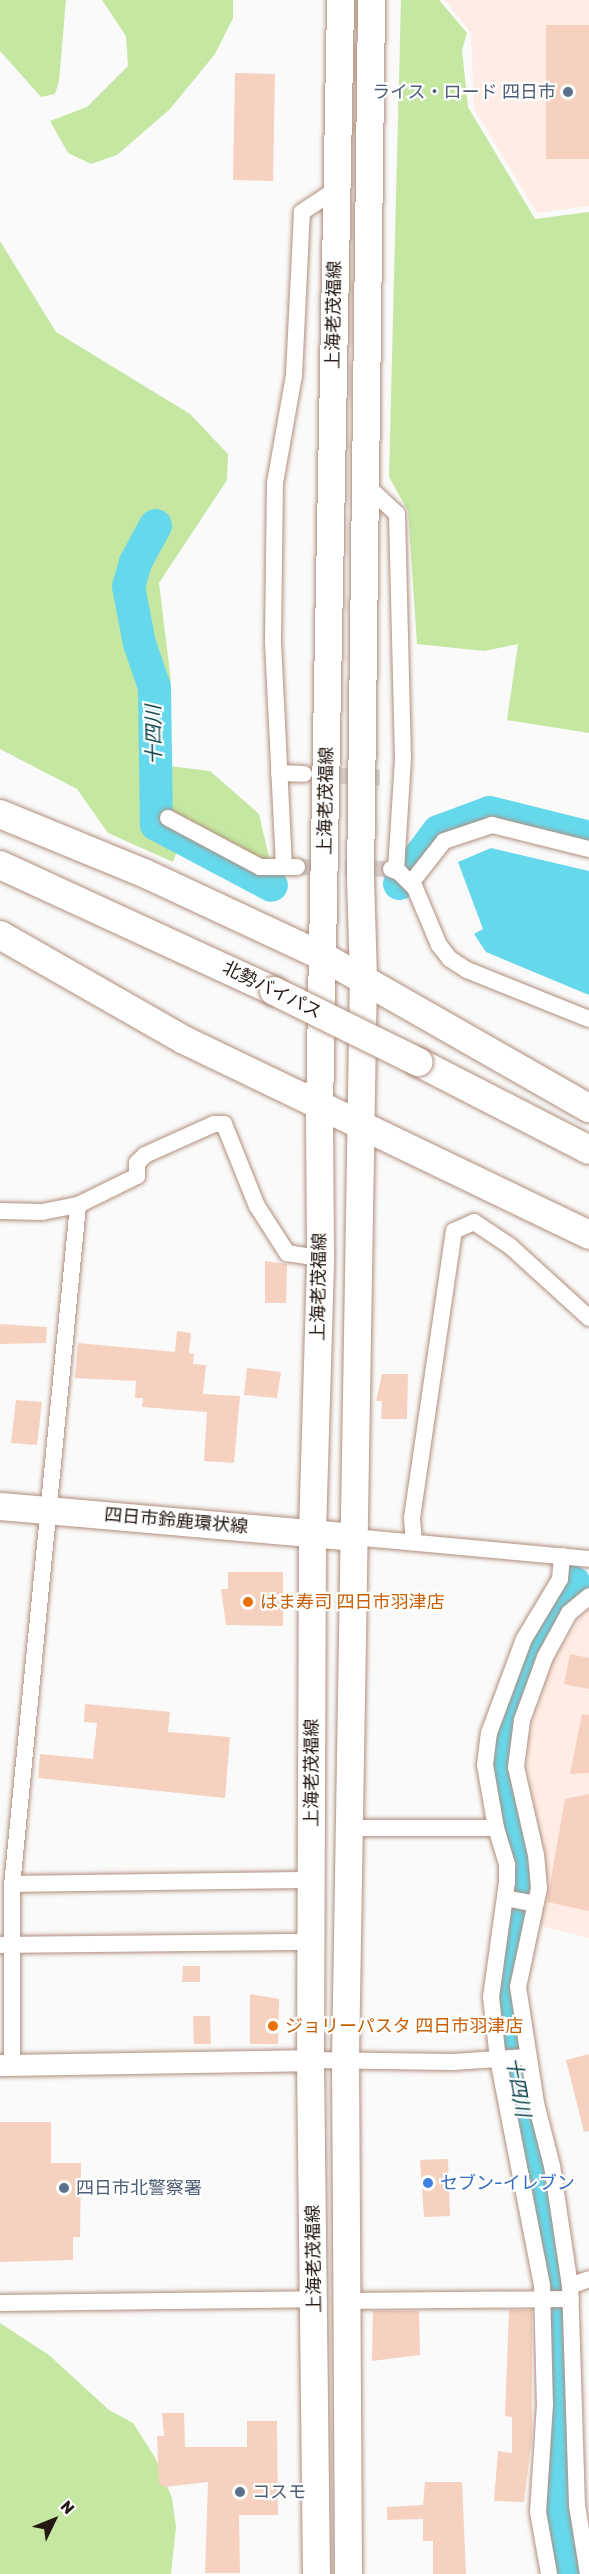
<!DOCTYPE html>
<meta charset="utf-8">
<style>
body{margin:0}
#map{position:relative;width:589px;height:2574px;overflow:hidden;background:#fafafa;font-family:Rubik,"Noto Sans JP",sans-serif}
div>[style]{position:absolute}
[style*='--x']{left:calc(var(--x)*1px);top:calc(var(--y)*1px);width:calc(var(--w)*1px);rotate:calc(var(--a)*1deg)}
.built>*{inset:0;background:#ffece4}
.green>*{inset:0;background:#c5e7a2}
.water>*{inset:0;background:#66d8eb}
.river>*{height:33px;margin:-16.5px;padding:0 16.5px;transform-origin:16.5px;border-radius:16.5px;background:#66d8eb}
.building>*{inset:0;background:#f6d1bf}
.minor-tunnel>*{height:16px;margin-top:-8px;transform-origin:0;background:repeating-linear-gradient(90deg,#dad8d7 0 16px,transparent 0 24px)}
.roads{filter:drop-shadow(0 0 2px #b08e7d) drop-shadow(0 0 2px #b08e7d)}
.minor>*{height:16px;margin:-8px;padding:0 8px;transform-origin:8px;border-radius:8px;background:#fff}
.tertiary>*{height:21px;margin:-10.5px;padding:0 10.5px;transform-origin:10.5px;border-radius:10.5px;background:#fff}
.primary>*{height:27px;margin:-13.5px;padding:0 13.5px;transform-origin:13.5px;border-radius:13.5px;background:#fff}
.trunk>*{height:28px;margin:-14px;padding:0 14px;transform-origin:14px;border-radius:14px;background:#fff}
.bridges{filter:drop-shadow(0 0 2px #b08e7d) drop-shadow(0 0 2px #b08e7d)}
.trunk-bridge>*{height:28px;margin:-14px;padding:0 14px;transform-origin:14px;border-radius:14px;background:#fff}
.dots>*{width:16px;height:16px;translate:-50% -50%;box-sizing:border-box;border:3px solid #fff;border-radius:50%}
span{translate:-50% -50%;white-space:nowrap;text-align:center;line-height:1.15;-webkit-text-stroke:4.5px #fff;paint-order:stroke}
.service-label{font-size:18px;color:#4e5e75}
.right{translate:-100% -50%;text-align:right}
.left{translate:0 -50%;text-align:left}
.street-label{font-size:18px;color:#251812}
.food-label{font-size:18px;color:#c56008}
.shop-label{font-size:18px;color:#366cbe}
.water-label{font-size:20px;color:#094048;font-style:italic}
.north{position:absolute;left:24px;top:2490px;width:60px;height:60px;-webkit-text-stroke:4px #fff;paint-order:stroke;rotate:47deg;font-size:16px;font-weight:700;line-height:24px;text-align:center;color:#251812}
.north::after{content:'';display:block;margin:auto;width:21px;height:27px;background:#251812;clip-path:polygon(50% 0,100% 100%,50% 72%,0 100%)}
</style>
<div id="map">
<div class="built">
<i style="clip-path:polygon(445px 0,589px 0,589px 206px,537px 213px,474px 109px,471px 33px)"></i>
<i style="clip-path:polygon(589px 1604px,589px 1938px,541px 1926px,546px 1862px,527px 1770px,528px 1738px,552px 1662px)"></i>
</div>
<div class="green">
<i style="clip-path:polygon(0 0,66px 0,59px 81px,55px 94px,41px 97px,0 51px)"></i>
<i style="clip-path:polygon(102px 0,233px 0,233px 18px,215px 54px,170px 109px,117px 155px,91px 164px,68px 153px,50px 121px,87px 107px,128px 66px,126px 36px)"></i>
<i style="clip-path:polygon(401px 0,439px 0,467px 33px,462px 50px,468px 107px,535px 219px,589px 212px,589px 733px,507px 720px,518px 644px,484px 651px,417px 644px,408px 511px,389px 477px)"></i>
<i style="clip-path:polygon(0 241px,56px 332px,190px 414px,228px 454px,227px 480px,159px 583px,171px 682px,161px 691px,154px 743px,169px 766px,210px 771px,259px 814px,274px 879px,179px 845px,173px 862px,108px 833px,77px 789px,0 749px)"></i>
<i style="clip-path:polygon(0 2323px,49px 2355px,109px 2410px,133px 2423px,156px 2459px,172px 2498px,176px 2527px,171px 2574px,0 2574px)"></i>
</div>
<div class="water">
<i style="clip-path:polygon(491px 848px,589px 871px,589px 995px,486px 952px,474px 934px,483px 929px,458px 862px)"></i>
</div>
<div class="river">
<i style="--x:155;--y:525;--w:42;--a:118.4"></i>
<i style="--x:135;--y:562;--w:25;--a:106"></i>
<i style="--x:128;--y:586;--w:58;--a:79.1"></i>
<i style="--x:139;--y:643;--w:46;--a:71.2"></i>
<i style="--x:154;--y:687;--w:137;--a:89.2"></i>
<i style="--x:156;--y:824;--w:130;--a:27.9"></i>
<i style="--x:399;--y:883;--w:65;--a:-53.1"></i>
<i style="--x:438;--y:831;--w:54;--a:-20.4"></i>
<i style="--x:489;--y:812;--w:103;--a:14"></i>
<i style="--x:571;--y:2574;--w:83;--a:-98.3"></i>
<i style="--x:559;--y:2492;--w:202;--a:-91.1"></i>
<i style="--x:555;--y:2290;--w:293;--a:-100.4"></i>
<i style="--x:502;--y:2002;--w:15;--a:-90"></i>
<i style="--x:502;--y:1987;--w:41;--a:-72.9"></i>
<i style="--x:514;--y:1948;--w:66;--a:-82.1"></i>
<i style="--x:523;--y:1883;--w:114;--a:-101.6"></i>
<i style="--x:500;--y:1771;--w:30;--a:-84"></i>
<i style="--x:503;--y:1741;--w:58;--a:-76"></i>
<i style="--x:517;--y:1685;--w:61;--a:-64.7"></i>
<i style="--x:543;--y:1630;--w:57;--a:-58"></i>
</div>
<div class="building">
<i style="clip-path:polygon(546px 25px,589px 25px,589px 159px,546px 159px)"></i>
<i style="clip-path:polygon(235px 73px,275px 74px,273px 181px,233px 180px)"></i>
<i style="clip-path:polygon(265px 1261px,287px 1264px,286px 1303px,265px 1303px)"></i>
<i style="clip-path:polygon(0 1324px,47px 1327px,46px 1343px,0 1344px)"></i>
<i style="clip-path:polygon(177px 1331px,191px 1333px,189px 1353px,194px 1354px,193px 1364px,206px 1365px,203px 1394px,240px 1396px,234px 1463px,204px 1461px,207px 1412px,142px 1407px,143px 1398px,135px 1398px,136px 1381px,75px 1378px,78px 1343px,175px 1352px)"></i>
<i style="clip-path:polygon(247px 1368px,281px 1372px,277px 1398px,244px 1395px)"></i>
<i style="clip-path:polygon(382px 1374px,408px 1374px,407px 1419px,381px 1419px,382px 1401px,376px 1401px)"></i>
<i style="clip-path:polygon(16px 1400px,42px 1402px,37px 1445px,11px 1443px)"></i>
<i style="clip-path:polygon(228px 1572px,283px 1572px,283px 1626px,226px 1625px,221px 1589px,228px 1589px)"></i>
<i style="clip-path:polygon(570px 1654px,589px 1658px,589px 1689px,564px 1684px)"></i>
<i style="clip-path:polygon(85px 1704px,170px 1712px,168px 1732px,230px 1737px,225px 1798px,38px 1778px,40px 1754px,93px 1759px,97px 1723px,84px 1722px)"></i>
<i style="clip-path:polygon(582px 1714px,589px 1715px,589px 1773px,570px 1774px)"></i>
<i style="clip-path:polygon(589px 1794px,589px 1911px,547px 1902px,565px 1799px)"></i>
<i style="clip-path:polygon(183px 1966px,200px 1966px,200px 1982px,182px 1982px)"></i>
<i style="clip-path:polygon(250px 1994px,279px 1999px,278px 2044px,250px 2044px)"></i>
<i style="clip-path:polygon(193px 2016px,210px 2016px,211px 2044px,194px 2044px)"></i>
<i style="clip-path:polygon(589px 2054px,589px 2131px,584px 2132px,566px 2060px)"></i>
<i style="clip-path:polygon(0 2122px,51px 2122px,51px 2163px,81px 2163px,80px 2237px,73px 2237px,73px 2260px,0 2262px)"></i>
<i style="clip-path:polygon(448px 2159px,450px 2216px,424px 2217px,420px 2160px)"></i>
<i style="clip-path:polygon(509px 2310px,532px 2310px,532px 2436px,524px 2502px,494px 2501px,498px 2451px,512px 2453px,512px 2417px,505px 2416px)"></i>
<i style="clip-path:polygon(373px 2311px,419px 2311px,420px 2355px,372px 2361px)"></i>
<i style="clip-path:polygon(162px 2413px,184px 2413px,185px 2447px,247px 2447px,247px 2421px,277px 2421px,278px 2515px,239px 2515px,240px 2573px,205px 2573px,208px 2482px,164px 2487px,159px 2484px,157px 2436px,164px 2436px)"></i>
<i style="clip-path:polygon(425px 2482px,462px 2482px,466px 2574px,433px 2574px,433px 2541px,423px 2541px,423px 2519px,387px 2520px,387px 2507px,423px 2505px)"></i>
</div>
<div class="minor-tunnel">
<i style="--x:316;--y:775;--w:71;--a:2.4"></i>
<i style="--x:297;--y:867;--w:94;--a:1.2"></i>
</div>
<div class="roads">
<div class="minor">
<i style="--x:365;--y:484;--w:44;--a:43.2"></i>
<i style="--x:397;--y:514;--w:245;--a:88.6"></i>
<i style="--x:403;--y:759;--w:112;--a:93.6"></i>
<i style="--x:279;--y:773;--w:25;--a:2"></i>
<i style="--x:168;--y:818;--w:104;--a:28"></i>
<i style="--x:260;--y:867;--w:37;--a:0"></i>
<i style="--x:284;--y:867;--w:225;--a:-92.8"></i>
<i style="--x:273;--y:642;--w:159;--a:-89.3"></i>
<i style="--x:275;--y:483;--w:110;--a:-80"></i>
<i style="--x:294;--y:375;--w:163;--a:-87.2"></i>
<i style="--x:302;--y:212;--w:42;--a:-33.3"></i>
<i style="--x:391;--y:869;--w:9;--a:21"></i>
<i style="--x:399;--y:872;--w:23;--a:45"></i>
<i style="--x:415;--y:888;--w:62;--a:67.2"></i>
<i style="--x:439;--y:945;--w:18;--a:52"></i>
<i style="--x:450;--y:959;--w:20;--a:33"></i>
<i style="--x:467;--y:970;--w:131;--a:21.9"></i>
<i style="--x:411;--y:883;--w:53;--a:-51.8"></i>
<i style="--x:444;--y:841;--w:51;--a:-18.4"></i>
<i style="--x:492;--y:825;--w:100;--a:13.9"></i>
<i style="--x:0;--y:1211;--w:42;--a:1.4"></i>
<i style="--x:42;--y:1212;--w:37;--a:-11"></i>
<i style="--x:78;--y:1205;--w:66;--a:-26.2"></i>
<i style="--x:137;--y:1176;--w:13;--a:-90"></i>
<i style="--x:137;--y:1163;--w:11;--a:-45"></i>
<i style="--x:145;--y:1155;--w:76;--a:-24.2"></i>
<i style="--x:214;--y:1124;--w:10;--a:0"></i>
<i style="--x:224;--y:1124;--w:88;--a:68.1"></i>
<i style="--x:257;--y:1206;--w:56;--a:57.4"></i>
<i style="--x:287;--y:1253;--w:33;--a:9"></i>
<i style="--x:353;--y:1537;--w:237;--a:5.3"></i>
<i style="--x:414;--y:1542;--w:24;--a:-95"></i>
<i style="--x:412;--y:1518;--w:290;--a:-81.7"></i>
<i style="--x:454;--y:1231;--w:22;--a:-24"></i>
<i style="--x:474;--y:1222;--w:43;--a:33.7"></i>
<i style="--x:510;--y:1246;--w:107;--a:42.3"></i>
<i style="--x:348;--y:1828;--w:148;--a:0"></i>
<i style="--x:496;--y:1828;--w:64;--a:-99.9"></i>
<i style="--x:485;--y:1765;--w:32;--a:-83"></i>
<i style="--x:489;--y:1733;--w:100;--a:-69.6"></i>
<i style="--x:524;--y:1639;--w:70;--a:-59"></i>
<i style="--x:560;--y:1579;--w:23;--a:-85"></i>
<i style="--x:496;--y:1828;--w:39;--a:73"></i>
<i style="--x:507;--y:1865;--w:17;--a:90"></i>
<i style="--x:507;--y:1882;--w:116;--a:97.9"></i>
<i style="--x:491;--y:1997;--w:62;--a:83.6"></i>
<i style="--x:498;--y:2059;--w:230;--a:79"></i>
<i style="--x:542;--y:2285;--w:119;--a:88.6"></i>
<i style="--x:545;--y:2404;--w:108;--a:93.7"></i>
<i style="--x:538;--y:2512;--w:63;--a:79.9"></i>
<i style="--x:15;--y:1884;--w:297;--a:-0.8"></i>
<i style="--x:510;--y:1899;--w:26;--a:11"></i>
<i style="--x:0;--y:1945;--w:310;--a:-0.6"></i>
<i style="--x:310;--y:2060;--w:143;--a:0.8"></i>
<i style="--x:453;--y:2062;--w:74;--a:-3.9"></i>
<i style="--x:12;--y:2065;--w:179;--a:-90"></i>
<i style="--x:12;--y:1886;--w:684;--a:-84.46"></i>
<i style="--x:570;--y:2286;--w:20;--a:-20"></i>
<i style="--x:345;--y:2301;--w:226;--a:-0.5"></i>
<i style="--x:0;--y:2303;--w:315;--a:-0.7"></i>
<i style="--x:588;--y:2574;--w:70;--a:-99.1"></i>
<i style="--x:577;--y:2505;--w:219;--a:-91.8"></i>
<i style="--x:570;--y:2286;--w:121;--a:-98.5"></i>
<i style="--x:552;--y:2166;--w:65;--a:-104.3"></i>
<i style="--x:536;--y:2103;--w:117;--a:-98.8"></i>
<i style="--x:518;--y:1987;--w:101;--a:-78"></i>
<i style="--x:539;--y:1888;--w:33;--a:-95"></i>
<i style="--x:536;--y:1855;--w:90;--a:-102.8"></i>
<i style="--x:516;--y:1767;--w:47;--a:-82.7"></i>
<i style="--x:522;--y:1720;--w:67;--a:-69.9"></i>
<i style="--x:545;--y:1657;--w:50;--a:-61.4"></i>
<i style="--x:569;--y:1613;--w:26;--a:-40"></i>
</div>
<div class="tertiary">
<i style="--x:0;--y:2065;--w:310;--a:-0.9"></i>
</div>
<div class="primary">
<i style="--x:0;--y:1506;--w:354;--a:5"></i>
<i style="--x:316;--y:2574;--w:514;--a:-90.67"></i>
<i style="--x:310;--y:2060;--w:528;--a:-89.78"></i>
<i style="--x:312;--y:1532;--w:274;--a:-88.3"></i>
<i style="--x:320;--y:1258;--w:150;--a:-90.4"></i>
<i style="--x:319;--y:1108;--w:1108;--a:-88.91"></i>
<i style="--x:348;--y:2574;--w:515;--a:-90.33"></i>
<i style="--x:345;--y:2059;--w:1081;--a:-89.05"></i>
<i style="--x:363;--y:978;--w:99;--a:-91.7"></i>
<i style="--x:360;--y:879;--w:879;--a:-89.28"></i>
</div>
<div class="trunk">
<i style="--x:0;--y:814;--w:156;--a:22.3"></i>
<i style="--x:144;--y:873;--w:196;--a:25"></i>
<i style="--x:322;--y:956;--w:307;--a:29.7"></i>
<i style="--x:0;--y:865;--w:302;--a:24.7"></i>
<i style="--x:0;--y:935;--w:212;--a:29.7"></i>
<i style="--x:184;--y:1040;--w:449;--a:25.7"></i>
<i style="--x:418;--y:1062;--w:192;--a:27.2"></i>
</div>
</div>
<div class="bridges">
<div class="trunk-bridge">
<i style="--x:274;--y:991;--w:161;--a:26.2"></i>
</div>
</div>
<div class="dots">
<i style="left:568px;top:92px;background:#5c6f8a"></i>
<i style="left:248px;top:1602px;background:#e8710a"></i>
<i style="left:273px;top:2026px;background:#e8710a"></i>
<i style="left:428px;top:2183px;background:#3f7fe0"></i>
<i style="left:64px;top:2188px;background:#5c6f8a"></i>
<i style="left:240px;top:2492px;background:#5c6f8a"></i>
</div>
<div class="service-label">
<span class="right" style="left:556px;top:92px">ライス・ロード 四日市</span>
<span class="left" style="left:76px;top:2188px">四日市北警察署</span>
<span class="left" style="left:252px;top:2492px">コスモ</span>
</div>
<div class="street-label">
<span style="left:334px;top:315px;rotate:-89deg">上海老茂福線</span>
<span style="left:326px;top:801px;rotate:-89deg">上海老茂福線</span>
<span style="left:272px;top:990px;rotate:26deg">北勢バイパス</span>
<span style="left:319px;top:1287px;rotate:-89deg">上海老茂福線</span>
<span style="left:176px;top:1521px;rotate:5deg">四日市鈴鹿環状線</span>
<span style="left:312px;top:1773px;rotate:-90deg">上海老茂福線</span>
<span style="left:314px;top:2259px;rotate:-91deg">上海老茂福線</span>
</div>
<div class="food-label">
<span class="left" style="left:260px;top:1602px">はま寿司 四日市羽津店</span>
<span class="left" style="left:285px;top:2026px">ジョリーパスタ 四日市羽津店</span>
</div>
<div class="shop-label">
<span class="left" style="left:440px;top:2183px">セブン-イレブン</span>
</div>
<div class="water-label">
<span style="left:154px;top:735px;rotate:-91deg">十四川</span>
<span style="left:518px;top:2087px;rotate:80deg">十四川</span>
</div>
<div class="north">N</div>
</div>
